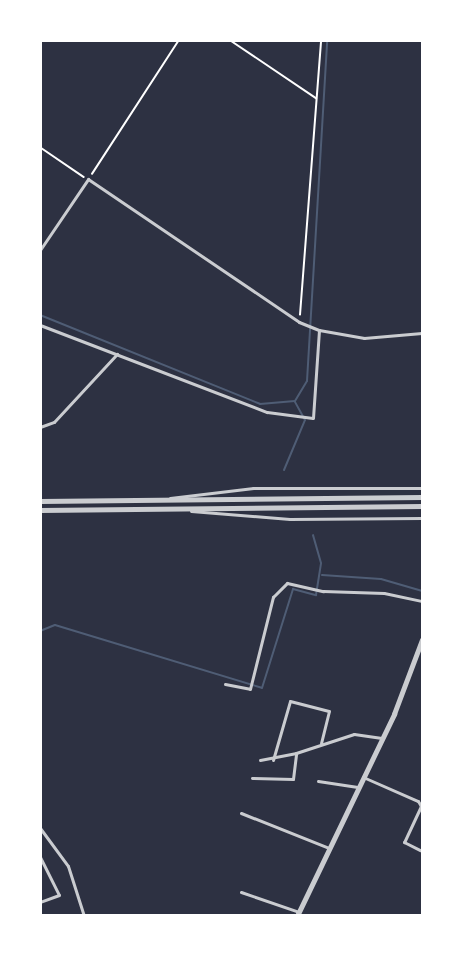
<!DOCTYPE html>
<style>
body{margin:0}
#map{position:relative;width:463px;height:956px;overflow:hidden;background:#2d3142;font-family:Karla,sans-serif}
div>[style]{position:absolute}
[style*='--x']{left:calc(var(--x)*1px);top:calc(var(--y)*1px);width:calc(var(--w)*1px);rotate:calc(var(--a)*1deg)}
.stream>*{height:2px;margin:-1px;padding:0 1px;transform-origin:1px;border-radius:1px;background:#4f5d75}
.path>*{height:1.5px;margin:-0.75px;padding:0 0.75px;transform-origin:0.75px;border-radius:0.75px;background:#fff}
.minor>*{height:3px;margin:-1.5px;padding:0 1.5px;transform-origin:1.5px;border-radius:1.5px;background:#caccd0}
.tertiary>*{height:4.5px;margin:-2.25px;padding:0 2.25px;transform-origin:2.25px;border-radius:2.25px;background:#caccd0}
span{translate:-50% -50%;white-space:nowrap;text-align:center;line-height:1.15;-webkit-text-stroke:4.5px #fff;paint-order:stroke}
.frame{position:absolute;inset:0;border:42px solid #fff;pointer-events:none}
</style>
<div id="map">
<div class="stream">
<i style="--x:40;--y:315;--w:237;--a:22"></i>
<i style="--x:260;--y:404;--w:35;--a:-5"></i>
<i style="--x:295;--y:401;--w:23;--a:-59"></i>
<i style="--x:307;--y:381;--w:342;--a:-86.6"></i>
<i style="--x:284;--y:470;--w:54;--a:-67.2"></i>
<i style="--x:305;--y:420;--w:21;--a:-119"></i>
<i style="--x:322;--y:575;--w:59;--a:3.9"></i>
<i style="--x:381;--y:579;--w:43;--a:16.3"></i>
<i style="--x:40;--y:631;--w:16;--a:-22"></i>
<i style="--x:55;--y:625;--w:216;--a:16.9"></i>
<i style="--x:262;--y:688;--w:104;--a:-72.6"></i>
<i style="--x:293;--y:589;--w:24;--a:15"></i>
<i style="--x:316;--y:595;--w:32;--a:-81"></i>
<i style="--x:321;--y:563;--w:29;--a:-106"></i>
</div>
<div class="path">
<i style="--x:230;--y:40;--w:104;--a:34"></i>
<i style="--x:40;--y:147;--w:53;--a:34.3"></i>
<i style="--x:92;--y:174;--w:160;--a:-57"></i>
<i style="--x:300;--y:315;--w:276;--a:-85.6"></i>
</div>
<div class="minor">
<i style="--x:40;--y:250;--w:86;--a:-55.9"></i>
<i style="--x:88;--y:179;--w:255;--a:34.1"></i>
<i style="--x:299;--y:322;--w:22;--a:22"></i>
<i style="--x:319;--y:330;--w:46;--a:10.1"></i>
<i style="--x:364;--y:338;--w:58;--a:-4.9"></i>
<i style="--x:40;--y:325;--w:243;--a:21"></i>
<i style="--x:267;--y:412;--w:46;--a:7.4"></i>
<i style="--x:313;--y:418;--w:88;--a:-86.1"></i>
<i style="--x:40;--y:427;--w:15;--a:-20"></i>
<i style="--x:54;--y:422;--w:93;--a:-47.2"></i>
<i style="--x:170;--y:498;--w:84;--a:-6.9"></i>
<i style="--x:253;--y:488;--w:169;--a:0"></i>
<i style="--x:191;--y:511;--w:99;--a:4.6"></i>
<i style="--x:290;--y:519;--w:132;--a:-0.4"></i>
<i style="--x:225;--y:684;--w:25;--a:11"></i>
<i style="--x:250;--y:689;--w:95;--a:-76"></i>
<i style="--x:273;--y:597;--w:20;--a:-45"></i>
<i style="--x:287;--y:583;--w:37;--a:13"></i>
<i style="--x:323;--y:591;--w:61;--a:1.9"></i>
<i style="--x:384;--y:593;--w:39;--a:12"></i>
<i style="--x:260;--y:760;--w:37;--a:-11"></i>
<i style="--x:296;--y:753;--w:61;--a:-18.1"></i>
<i style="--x:354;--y:734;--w:28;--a:8"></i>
<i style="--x:273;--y:760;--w:61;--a:-73.9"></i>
<i style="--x:290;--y:701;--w:40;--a:14.4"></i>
<i style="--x:329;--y:711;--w:33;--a:104"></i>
<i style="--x:363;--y:777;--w:60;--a:23.6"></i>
<i style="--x:418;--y:801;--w:6;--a:59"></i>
<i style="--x:421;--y:806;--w:40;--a:115"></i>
<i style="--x:404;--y:842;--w:18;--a:27"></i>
<i style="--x:252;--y:778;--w:41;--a:1.4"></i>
<i style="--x:293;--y:779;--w:26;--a:-83"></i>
<i style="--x:318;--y:781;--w:40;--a:8.5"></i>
<i style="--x:241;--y:813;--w:95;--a:21.7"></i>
<i style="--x:40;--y:828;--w:47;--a:53.6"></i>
<i style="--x:68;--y:866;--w:52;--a:72.3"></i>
<i style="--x:40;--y:857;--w:42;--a:63.4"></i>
<i style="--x:59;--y:895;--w:20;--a:160"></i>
<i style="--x:241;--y:892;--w:61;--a:19"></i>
<i style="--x:85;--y:916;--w:27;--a:0"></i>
</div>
<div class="tertiary">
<i style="--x:40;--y:501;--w:382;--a:-0.6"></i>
<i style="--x:40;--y:510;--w:382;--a:-0.6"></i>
<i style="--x:297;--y:916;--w:224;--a:-64.3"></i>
<i style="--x:394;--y:714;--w:79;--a:-69.3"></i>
</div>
<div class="frame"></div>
</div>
